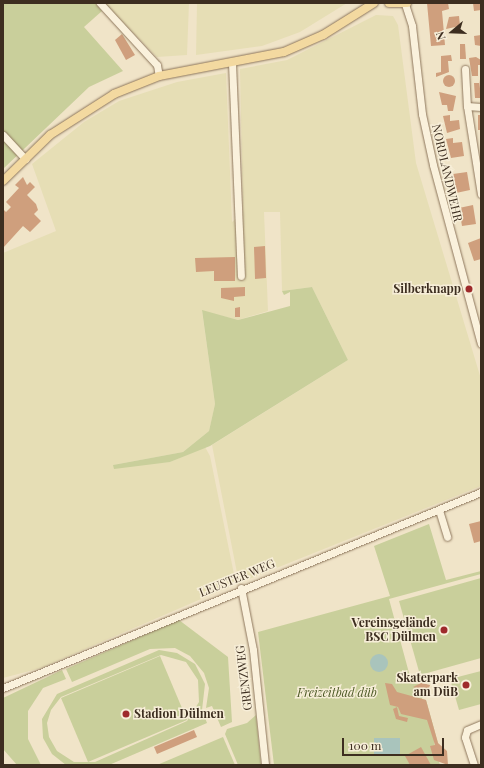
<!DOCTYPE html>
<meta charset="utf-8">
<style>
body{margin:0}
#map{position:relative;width:484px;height:768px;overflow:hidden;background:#f0e4c8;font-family:"Playfair Display",serif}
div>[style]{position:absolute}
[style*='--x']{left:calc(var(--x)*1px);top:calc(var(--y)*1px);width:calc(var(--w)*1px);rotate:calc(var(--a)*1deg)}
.farmland>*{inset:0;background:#e6deb5}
.green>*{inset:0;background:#c9cf9b}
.water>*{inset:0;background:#a9c4bc}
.round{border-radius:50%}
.building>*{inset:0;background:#cf9f7d}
.roads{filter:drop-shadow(0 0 1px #8d765c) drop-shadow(0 0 1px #8d765c)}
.minor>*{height:7px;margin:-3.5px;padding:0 3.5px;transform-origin:3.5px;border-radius:3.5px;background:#faf1dc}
.major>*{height:8px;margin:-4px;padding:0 4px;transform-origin:4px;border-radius:4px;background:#f3d9a0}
.dots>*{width:11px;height:11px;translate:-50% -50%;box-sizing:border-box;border:2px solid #f7eed8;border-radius:50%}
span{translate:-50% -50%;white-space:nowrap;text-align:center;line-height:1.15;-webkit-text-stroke:3px #f7eed8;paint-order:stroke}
.street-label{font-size:12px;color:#3d2e20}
.poi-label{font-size:12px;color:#3d2e20;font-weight:700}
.right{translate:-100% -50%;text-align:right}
.left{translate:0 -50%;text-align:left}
.park-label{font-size:12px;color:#4d5a26;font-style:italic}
.frame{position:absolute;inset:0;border:4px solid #3d2e20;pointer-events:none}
.north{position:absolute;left:432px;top:12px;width:40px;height:40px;-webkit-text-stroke:3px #f7eed8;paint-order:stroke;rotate:251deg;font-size:11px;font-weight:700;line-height:16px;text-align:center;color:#3d2e20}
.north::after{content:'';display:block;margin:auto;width:14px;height:18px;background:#3d2e20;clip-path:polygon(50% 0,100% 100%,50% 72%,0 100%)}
.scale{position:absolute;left:342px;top:738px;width:102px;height:18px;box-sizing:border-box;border:2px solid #3d2e20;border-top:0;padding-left:5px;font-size:12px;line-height:14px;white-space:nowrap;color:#3d2e20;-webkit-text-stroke:3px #f7eed8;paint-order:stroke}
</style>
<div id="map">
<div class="farmland">
<i style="clip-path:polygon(104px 3px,189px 3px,187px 55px,157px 57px)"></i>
<i style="clip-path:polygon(197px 3px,347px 3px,300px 32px,262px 46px,196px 55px)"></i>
<i style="clip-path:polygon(376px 15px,393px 16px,398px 25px,416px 163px,481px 379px,481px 486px,239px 583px,212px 445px,348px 360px,312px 287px,282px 291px,280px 212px,264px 212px,268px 311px,238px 320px,202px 311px,215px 404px,209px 431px,183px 452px,113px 465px,170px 462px,205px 447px,210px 456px,236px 584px,41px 668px,3px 678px,3px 253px,56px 231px,32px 164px,84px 122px,119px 101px,177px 82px,226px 73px,232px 222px,243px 213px,240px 69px,287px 60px)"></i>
</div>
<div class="green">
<i style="clip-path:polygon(3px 3px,95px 3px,102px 11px,84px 27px,123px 71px,89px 87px,3px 169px)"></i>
<i style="clip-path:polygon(312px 287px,348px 360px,210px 446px,170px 462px,114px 469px,113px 465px,183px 452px,209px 431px,215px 404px,202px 310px,238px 320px,290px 306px,290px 292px,284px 295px,282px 291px)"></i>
<i style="clip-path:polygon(429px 524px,446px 580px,481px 571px,481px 574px,389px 599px,412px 684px,427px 684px,422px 699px,426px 700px,438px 743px,434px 742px,440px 765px,274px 765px,258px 632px,390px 596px,374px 546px)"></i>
<i style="clip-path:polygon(481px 578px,481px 658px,420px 675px,399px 601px)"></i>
<i style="clip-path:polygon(179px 620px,228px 657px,232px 722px,221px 727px,212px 706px,206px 708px,209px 688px,204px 673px,190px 656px,175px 648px,150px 649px,72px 682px,66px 669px)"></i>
<i style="clip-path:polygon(evenodd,159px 650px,177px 653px,195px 664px,205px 684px,202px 710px,207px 723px,109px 765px,66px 765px,52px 754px,43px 738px,42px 719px,57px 694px,159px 650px,161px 655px,186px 662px,198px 680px,199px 702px,187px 721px,95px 762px,74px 762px,57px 751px,49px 737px,47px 723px,51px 710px,61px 697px,161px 655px)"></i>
<i style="clip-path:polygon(160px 656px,187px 720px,88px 762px,61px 698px)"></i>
<i style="clip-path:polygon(62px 670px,66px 679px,43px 688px,28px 711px,28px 739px,41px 765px,17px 765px,3px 749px,3px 698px)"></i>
<i style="clip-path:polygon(481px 671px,481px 704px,459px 710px,450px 679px)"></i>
<i style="clip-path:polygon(256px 715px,261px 765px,238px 765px,225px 734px,227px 729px,247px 723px)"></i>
<i style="clip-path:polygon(223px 737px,235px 765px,157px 765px)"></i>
</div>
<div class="water">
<i class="round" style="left:370px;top:654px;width:18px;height:18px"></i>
<i style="clip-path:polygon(374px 738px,400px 738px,400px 756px,374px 755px)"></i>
</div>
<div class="building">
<i style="clip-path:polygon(427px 3px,448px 3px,449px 9px,442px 11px,445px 45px,431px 46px)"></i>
<i style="clip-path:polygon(473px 3px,481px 3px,481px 10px,474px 11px)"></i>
<i style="clip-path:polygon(459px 16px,460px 26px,446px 29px,449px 17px)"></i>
<i style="clip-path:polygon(122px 34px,135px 55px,126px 60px,115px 40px)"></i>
<i style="clip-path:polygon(481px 35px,481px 46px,475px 45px,474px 36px)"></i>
<i style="clip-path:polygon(460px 44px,465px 44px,466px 59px,460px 59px)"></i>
<i style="clip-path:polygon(451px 55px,452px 61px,448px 61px,449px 72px,436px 77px,436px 73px,441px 72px,441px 56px)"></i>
<i style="clip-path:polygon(476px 57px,481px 60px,481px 65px,478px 65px,478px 76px,472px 76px,469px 58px)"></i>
<i class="round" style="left:443px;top:75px;width:12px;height:12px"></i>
<i style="clip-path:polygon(479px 79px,481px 98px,475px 98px,474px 83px,479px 83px)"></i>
<i style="clip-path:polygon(439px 92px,456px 96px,453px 111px,448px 111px,447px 105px,442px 105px)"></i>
<i style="clip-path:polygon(450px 115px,450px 121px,459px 120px,460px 129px,447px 133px,443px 116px)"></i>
<i style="clip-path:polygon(478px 115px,481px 115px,481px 130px,478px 130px)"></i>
<i style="clip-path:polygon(453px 138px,453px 143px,462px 142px,464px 156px,451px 158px,446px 139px)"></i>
<i style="clip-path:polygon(467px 172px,470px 190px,456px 193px,453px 174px)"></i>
<i style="clip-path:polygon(23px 177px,27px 185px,30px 182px,35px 187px,27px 195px,36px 204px,38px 210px,34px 214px,41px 221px,30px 232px,23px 226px,3px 248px,3px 209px,6px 212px,11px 207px,6px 202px,19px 188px,15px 185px)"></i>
<i style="clip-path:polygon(473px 205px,476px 224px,462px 226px,459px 208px)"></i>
<i style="clip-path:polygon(481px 238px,481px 259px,474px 261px,468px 243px)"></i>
<i style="clip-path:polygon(265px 246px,266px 278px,255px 279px,254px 247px)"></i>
<i style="clip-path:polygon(235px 257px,235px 281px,214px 281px,214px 271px,196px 272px,195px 258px)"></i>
<i style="clip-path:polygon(245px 287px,245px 296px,234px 297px,234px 301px,221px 298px,221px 288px)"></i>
<i style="clip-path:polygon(240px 307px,240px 317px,235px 317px,235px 308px)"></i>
<i style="clip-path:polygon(481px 521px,481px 541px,474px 543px,469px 524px)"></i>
<i style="clip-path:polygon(385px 683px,392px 684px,397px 692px,426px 700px,438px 743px,447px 751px,448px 765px,434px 760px,430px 746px,435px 745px,427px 720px,401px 714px,398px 707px,390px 705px)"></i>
<i style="clip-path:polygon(421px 683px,430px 685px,428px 691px,413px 687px)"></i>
<i style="clip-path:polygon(397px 707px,399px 716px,408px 718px,407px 722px,396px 719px,393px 709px)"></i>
<i style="clip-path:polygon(194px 730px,197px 737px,157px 754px,154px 747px)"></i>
<i style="clip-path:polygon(421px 747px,431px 765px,410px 765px,405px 756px)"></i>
</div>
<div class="roads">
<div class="minor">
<i style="--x:100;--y:3;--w:84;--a:47.4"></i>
<i style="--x:157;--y:65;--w:11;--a:80"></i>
<i style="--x:405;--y:4;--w:23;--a:72"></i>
<i style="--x:412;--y:26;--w:89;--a:83.5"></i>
<i style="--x:422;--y:114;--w:52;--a:77.8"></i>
<i style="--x:433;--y:165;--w:185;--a:75"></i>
<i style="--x:232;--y:63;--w:213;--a:87.6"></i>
<i style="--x:465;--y:69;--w:37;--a:87"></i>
<i style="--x:467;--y:106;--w:14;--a:4"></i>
<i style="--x:467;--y:106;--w:89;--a:81"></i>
<i style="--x:3;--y:135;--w:33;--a:47"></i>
<i style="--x:439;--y:510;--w:28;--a:73"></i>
<i style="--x:241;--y:588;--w:63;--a:79"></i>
<i style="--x:253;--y:650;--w:116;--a:84"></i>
<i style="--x:3;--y:688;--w:517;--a:-22.3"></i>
<i style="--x:474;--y:765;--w:29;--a:-108"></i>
<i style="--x:465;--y:737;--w:7;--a:-74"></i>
<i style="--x:467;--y:730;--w:15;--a:-23"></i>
</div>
<div class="major">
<i style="--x:389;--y:3;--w:18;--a:0"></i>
<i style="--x:3;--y:181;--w:66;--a:-44.4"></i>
<i style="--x:50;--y:135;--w:76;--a:-32.6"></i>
<i style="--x:114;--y:94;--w:48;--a:-21.8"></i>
<i style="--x:159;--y:76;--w:127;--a:-10.9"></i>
<i style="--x:284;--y:52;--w:43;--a:-23.6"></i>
<i style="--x:323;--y:35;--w:60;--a:-32.1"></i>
</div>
</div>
<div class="dots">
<i style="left:469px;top:289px;background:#9e2a2b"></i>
<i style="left:444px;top:630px;background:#9e2a2b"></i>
<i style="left:466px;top:685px;background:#9e2a2b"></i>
<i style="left:126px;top:714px;background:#9e2a2b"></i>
</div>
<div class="street-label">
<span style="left:447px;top:173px;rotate:77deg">NORDLANDWEHR</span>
<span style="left:237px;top:578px;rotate:-22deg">LEUSTER WEG</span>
<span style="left:244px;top:678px;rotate:-97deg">GRENZWEG</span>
</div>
<div class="poi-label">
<span class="right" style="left:461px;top:289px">Silberknapp</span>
<span class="right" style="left:436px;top:630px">Vereinsgelände<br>BSC Dülmen</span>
<span class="right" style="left:458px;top:685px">Skaterpark<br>am DüB</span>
<span class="left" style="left:134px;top:714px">Stadion Dülmen</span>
</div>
<div class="park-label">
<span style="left:337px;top:693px">Freizeitbad düb</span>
</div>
<div class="frame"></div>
<div class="north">N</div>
<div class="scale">100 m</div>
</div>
